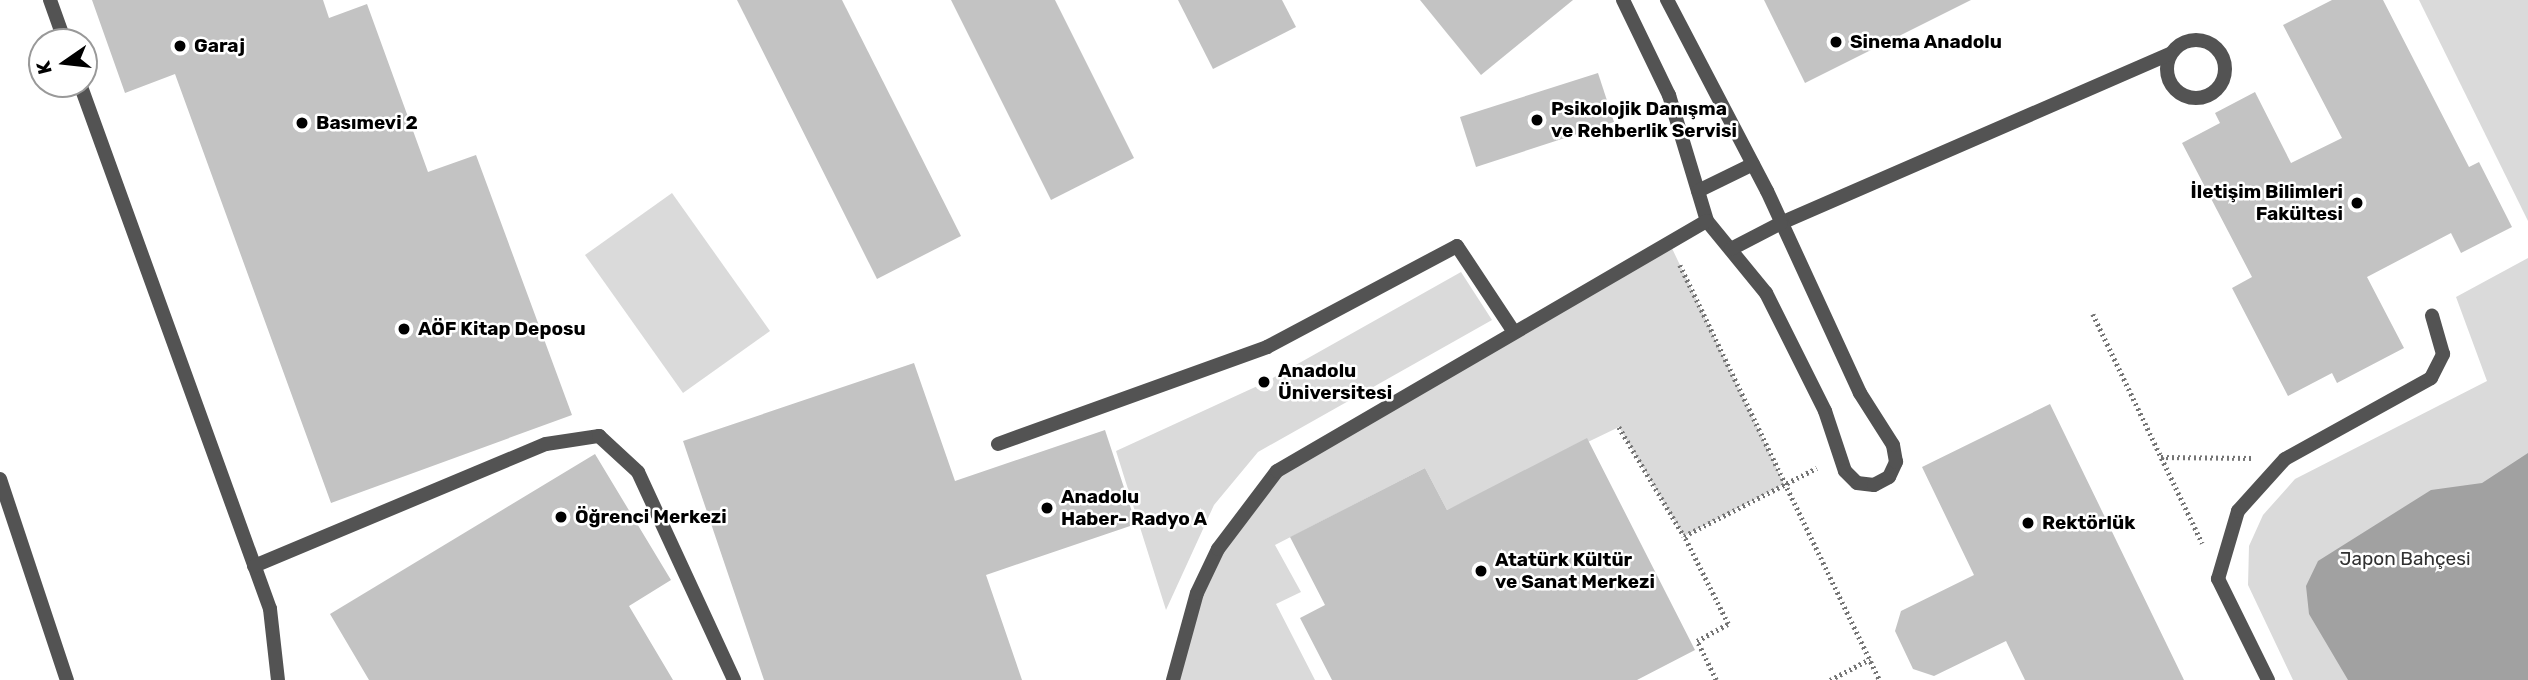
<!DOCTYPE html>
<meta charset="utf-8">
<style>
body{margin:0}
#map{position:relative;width:2528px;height:680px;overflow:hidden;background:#fff;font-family:Rubik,sans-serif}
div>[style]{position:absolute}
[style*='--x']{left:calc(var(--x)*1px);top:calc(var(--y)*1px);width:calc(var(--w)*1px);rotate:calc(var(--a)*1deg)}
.green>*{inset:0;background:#dadada}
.water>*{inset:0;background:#a1a1a1}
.building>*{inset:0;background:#c3c3c3}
.path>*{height:4.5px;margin-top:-2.25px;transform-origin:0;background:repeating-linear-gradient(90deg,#757575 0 2px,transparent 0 5.5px)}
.service>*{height:14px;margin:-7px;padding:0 7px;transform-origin:7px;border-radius:7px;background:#535353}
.service>.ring{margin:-7px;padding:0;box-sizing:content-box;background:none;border:14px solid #535353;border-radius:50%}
.minor>*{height:14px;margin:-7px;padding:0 7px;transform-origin:7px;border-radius:7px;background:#535353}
.dots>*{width:19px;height:19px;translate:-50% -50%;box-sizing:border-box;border:4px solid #fff;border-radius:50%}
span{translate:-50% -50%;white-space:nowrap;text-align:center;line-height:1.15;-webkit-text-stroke:5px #fff;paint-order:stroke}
.poi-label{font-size:19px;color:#000;font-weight:700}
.left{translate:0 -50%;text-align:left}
.right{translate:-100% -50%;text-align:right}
.park-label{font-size:19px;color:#313131}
.north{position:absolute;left:28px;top:28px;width:70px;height:70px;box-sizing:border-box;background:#fff;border:2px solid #999;border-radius:50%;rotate:256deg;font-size:19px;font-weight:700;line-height:28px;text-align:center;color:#000}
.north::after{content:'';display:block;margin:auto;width:24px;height:32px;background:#000;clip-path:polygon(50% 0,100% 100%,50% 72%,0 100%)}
</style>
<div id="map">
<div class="green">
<i style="clip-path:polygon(2419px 0,2528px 0,2528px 221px)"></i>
<i style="clip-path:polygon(672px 193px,770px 331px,683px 393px,585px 255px)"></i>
<i style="clip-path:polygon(1669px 242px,1784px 484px,1684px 536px,1619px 427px,1447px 510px,1425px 468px,1275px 545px,1301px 592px,1276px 604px,1315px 680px,1173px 680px,1197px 593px,1277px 471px)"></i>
<i style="clip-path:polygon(2528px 258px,2528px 680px,2293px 680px,2248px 585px,2249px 546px,2263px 515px,2295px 479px,2487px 381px,2456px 297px)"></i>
<i style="clip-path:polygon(1461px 272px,1492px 320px,1258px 452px,1214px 505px,1166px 610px,1116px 451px,1264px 383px)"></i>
</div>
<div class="water">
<i style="clip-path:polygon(2528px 453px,2528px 680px,2348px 680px,2309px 614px,2306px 586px,2318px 561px,2431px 490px,2482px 483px)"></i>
</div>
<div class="building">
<i style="clip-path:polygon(92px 0,323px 0,329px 18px,367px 4px,428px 172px,476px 155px,572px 415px,331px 503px,175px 74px,125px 93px)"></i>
<i style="clip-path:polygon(737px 0,842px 0,961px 236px,877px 279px)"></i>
<i style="clip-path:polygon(951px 0,1055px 0,1134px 158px,1051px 200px)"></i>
<i style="clip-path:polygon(1178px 0,1282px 0,1296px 27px,1213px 69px)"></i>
<i style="clip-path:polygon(1420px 0,1573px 0,1481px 75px)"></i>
<i style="clip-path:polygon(1764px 0,1971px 0,1805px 83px)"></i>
<i style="clip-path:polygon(2332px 0,2383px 0,2469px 167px,2479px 162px,2512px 227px,2461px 253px,2451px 233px,2367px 277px,2404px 348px,2337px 383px,2332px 373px,2288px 396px,2232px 288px,2252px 277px,2182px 143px,2220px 123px,2215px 113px,2255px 92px,2291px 163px,2342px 138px,2283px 25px)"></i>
<i style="clip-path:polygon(1598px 73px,1614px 122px,1476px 167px,1460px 117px)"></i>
<i style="clip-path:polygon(914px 363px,955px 481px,1105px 430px,1136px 524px,986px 575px,1022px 680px,764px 680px,683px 441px)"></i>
<i style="clip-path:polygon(2050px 404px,2184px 680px,2025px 680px,2006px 641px,1934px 676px,1913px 669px,1895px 631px,1901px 611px,1974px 575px,1922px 467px)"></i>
<i style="clip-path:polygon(1587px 438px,1695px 650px,1637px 680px,1332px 680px,1300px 618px,1325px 605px,1290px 537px,1425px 468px,1447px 510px)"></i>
<i style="clip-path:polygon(595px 454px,671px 580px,629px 606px,673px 680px,369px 680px,330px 614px)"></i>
</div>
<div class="path">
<i style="--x:1680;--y:265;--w:461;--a:64.3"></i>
<i style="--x:2093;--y:314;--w:254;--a:64.5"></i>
<i style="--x:1619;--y:427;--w:127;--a:59.2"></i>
<i style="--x:2161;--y:457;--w:92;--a:0.6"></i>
<i style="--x:1716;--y:680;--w:43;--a:-116"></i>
<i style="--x:1697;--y:641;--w:35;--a:-29"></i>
<i style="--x:1728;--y:624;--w:98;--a:-116.6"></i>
<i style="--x:1684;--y:536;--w:149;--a:-27.1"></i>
<i style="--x:1830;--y:680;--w:45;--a:-27.7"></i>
</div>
<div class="service">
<i style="--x:50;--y:0;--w:45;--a:70.3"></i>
<i class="ring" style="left:2167px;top:40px;width:44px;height:44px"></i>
<i style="--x:80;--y:84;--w:558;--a:70.1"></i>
<i style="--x:270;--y:609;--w:71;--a:83.6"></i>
<i style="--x:1781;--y:223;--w:424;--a:-23.5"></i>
<i style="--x:998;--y:444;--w:286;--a:-19.8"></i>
<i style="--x:1267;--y:347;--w:215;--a:-28"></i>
<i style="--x:1457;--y:246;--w:100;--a:56.5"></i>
<i style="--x:0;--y:479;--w:212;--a:71.6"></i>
<i style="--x:254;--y:566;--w:316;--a:-22.7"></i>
<i style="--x:546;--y:444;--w:54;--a:-8.6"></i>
<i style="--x:599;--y:436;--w:53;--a:42.7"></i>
<i style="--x:638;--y:472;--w:229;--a:65.2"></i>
<i style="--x:2268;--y:680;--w:113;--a:-116.3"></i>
<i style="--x:2218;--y:579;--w:71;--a:-73.6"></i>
<i style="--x:2238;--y:511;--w:70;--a:-47.9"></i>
<i style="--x:2285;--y:459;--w:167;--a:-29"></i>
<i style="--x:2431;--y:378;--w:27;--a:-63"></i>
<i style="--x:2443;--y:354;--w:40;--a:-106"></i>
</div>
<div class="minor">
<i style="--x:1623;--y:0;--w:106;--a:64.2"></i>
<i style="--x:1669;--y:95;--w:132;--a:73.2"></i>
<i style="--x:1707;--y:221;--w:93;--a:50.7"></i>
<i style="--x:1766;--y:293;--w:132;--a:63.4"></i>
<i style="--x:1825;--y:411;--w:63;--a:71.6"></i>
<i style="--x:1845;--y:471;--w:17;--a:45"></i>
<i style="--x:1857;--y:483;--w:17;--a:7"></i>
<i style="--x:1874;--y:485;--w:17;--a:-28"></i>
<i style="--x:1889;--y:477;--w:17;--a:-65"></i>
<i style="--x:1896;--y:462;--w:17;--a:-100"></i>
<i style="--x:1893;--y:445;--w:62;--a:-122.4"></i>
<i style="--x:1860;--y:393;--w:222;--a:-114.7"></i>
<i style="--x:1767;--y:191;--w:216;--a:-117.6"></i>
<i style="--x:1698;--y:191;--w:61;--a:-26.1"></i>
<i style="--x:1731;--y:249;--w:56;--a:-27.5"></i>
<i style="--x:1173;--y:680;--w:90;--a:-74.6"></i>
<i style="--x:1197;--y:593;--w:49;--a:-64.5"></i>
<i style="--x:1218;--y:549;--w:98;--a:-52.9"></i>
<i style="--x:1277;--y:471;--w:497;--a:-30.2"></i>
</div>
<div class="dots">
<i style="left:1836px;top:42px;background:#000"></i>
<i style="left:180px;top:46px;background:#000"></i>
<i style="left:1537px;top:120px;background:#000"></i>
<i style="left:302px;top:123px;background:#000"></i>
<i style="left:2357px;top:203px;background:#000"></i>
<i style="left:404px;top:329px;background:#000"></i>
<i style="left:1264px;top:382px;background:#000"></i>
<i style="left:1047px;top:508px;background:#000"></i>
<i style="left:561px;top:517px;background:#000"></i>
<i style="left:2028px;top:523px;background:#000"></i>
<i style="left:1481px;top:571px;background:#000"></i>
</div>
<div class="poi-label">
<span class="left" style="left:1850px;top:42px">Sinema Anadolu</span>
<span class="left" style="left:194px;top:46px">Garaj</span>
<span class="left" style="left:1551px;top:120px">Psikolojik Danışma<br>ve Rehberlik Servisi</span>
<span class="left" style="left:316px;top:123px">Basımevi 2</span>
<span class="right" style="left:2343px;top:203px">İletişim Bilimleri<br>Fakültesi</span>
<span class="left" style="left:418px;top:329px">AÖF Kitap Deposu</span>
<span class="left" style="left:1278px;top:382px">Anadolu<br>Üniversitesi</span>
<span class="left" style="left:1061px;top:508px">Anadolu<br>Haber- Radyo A</span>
<span class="left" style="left:575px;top:517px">Öğrenci Merkezi</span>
<span class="left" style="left:2042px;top:523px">Rektörlük</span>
<span class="left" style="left:1495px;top:571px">Atatürk Kültür<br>ve Sanat Merkezi</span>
</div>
<div class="park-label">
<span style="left:2405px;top:559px">Japon Bahçesi</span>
</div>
<div class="north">K</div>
</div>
